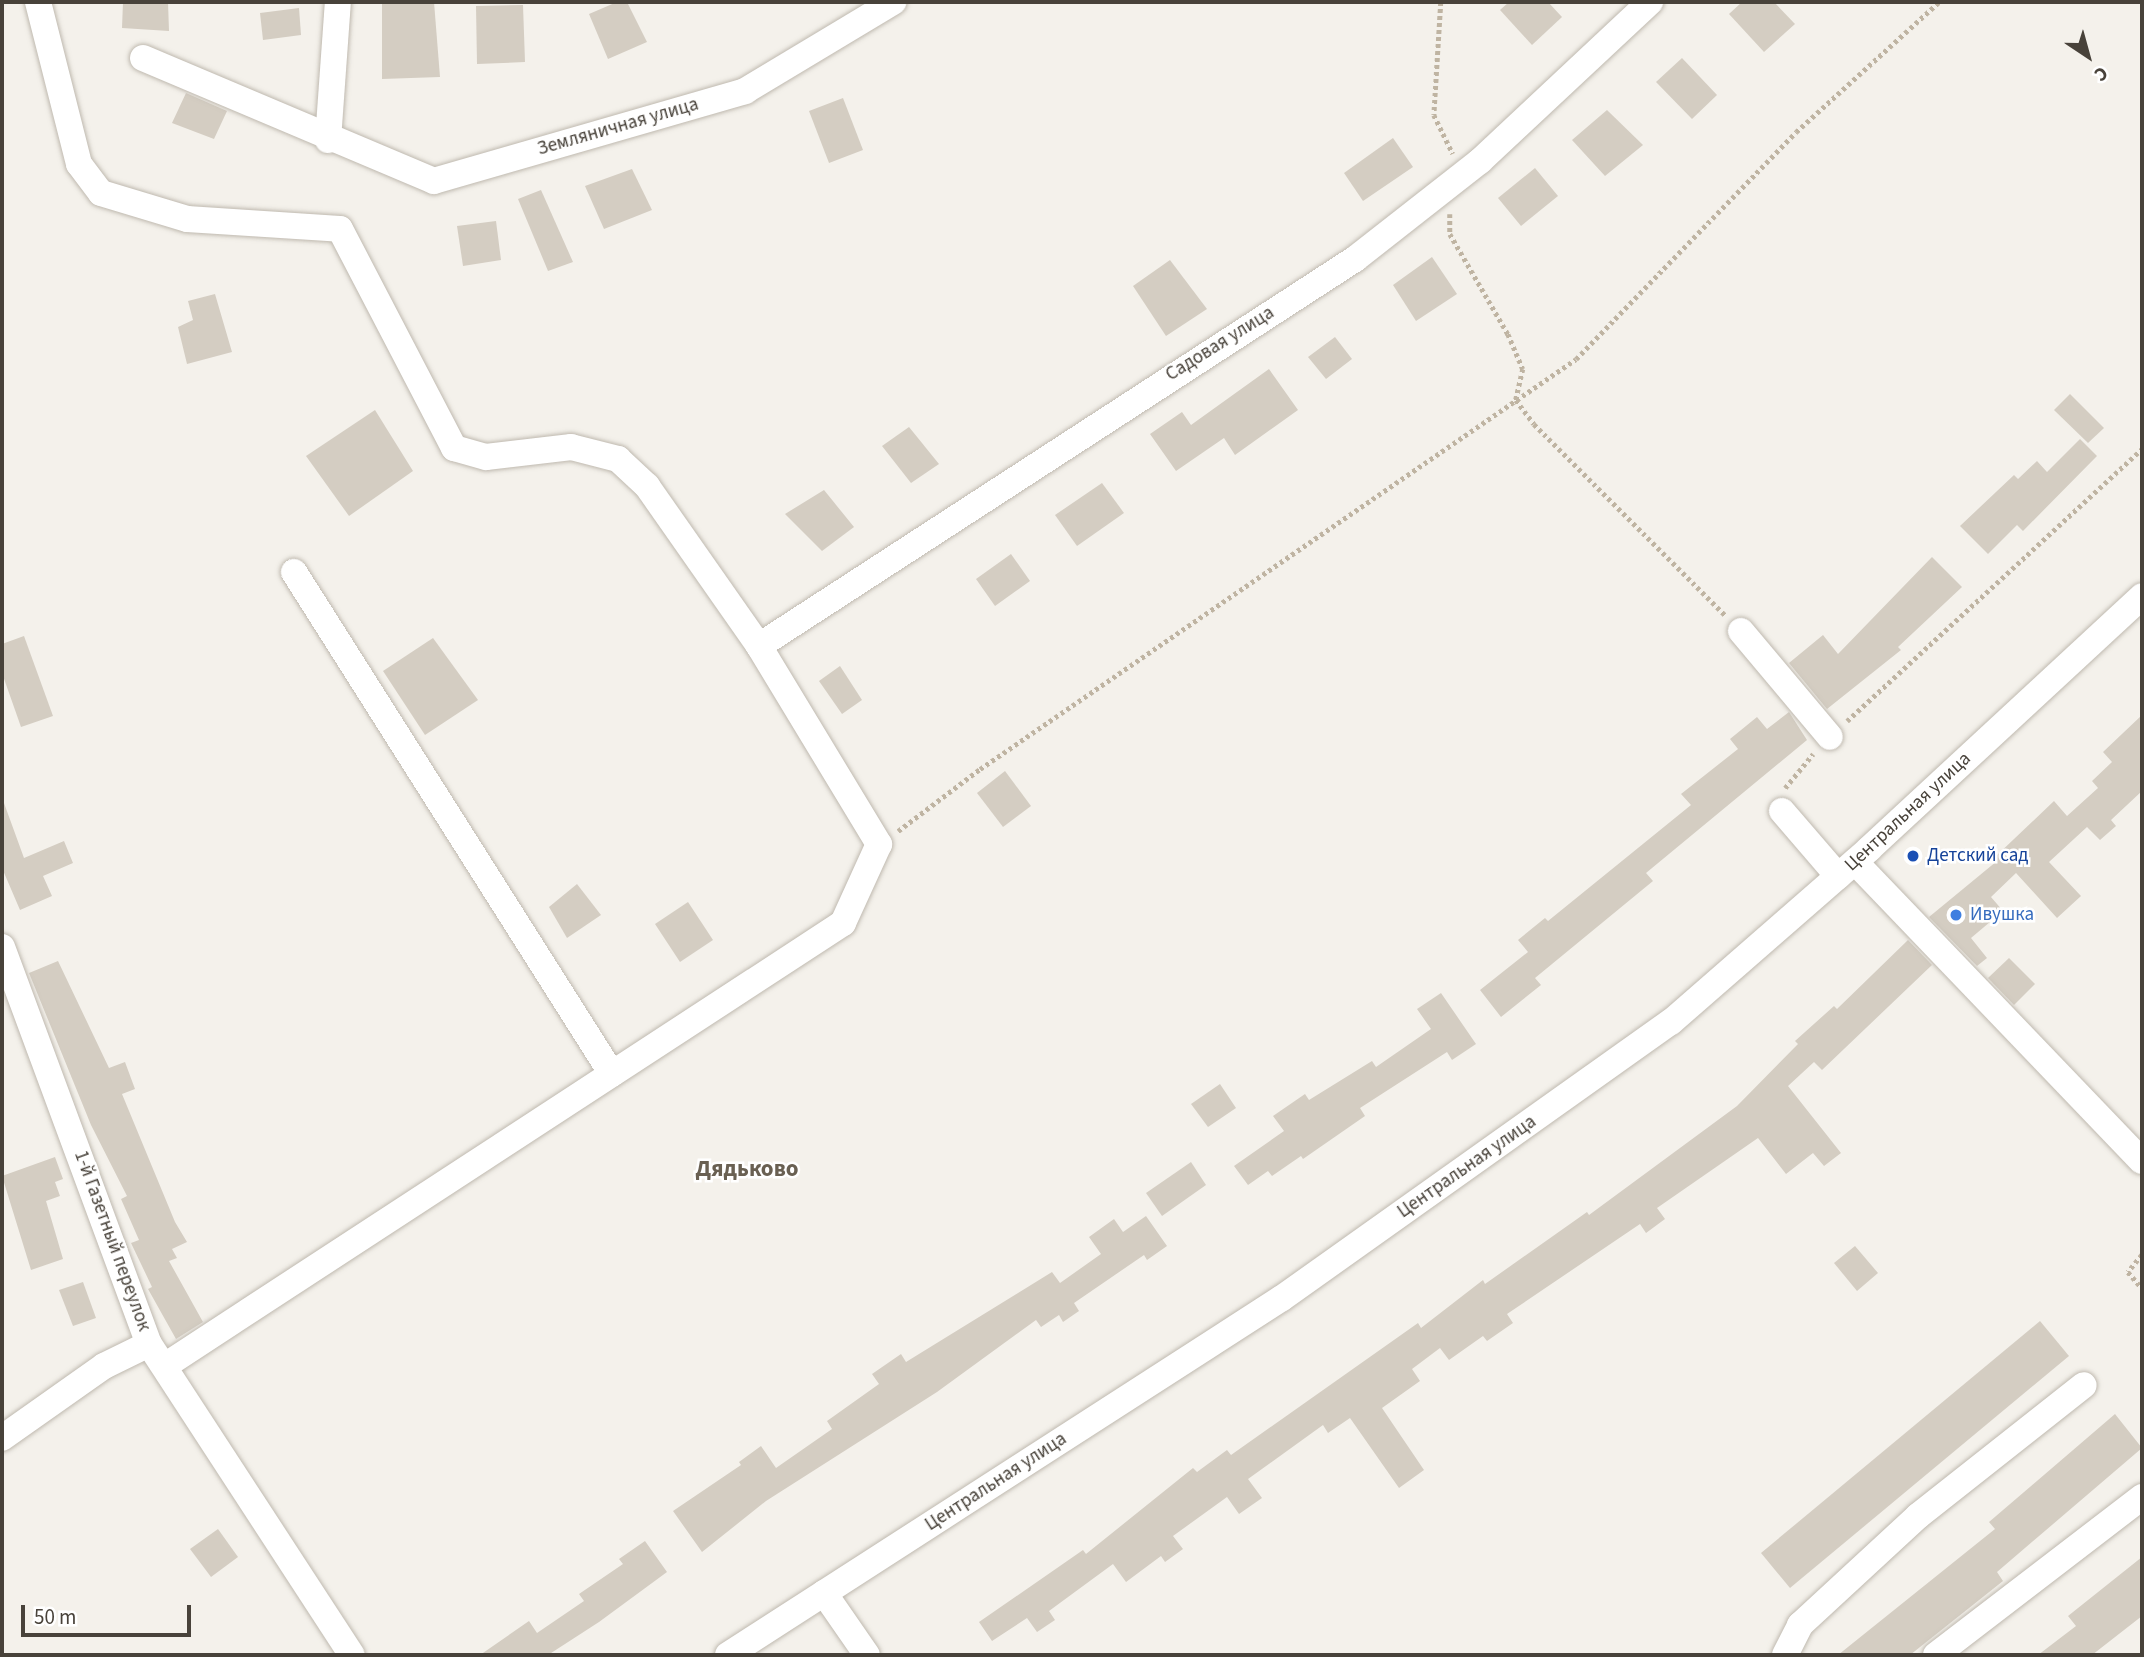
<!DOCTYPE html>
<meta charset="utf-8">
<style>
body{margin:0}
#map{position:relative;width:2144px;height:1657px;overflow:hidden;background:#f4f1eb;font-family:"Source Sans 3",sans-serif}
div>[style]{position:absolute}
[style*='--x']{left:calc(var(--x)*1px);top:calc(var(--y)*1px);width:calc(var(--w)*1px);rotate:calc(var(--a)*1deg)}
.building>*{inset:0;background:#d4cdc2}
.path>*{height:4.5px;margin-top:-2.25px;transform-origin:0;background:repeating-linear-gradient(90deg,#bfb4a2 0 3.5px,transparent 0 7px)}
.roads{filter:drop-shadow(0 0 2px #bfb9af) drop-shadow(0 0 2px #bfb9af)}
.minor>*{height:26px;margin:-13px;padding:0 13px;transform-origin:13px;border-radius:13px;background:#fff}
.dots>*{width:19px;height:19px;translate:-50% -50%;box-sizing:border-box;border:4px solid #fff;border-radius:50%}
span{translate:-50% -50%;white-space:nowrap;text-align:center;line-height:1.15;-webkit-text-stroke:5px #fff;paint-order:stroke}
.street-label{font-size:19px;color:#48423a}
.transit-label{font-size:19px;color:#164399}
.left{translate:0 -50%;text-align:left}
.shop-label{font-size:19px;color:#366cbe}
.quarter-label{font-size:23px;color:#696052;font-weight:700}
.frame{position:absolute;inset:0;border:4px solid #48423a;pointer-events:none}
.north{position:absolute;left:2053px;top:21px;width:70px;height:70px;-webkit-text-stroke:5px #fff;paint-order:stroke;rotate:144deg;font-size:19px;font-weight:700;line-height:28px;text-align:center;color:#48423a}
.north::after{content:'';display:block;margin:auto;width:24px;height:32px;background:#48423a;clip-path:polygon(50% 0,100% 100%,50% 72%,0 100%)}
.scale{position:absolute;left:21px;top:1605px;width:170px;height:32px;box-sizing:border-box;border:4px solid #48423a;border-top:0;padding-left:9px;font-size:21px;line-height:24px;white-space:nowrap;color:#48423a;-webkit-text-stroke:5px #fff;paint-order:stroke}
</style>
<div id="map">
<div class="building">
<i style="clip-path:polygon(123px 2px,168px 2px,169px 31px,122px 28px)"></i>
<i style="clip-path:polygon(434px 2px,440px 77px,382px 79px,382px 3px)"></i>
<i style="clip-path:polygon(617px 2px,627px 2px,647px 42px,608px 59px,589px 14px)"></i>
<i style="clip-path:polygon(1509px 2px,1548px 2px,1562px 17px,1532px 45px,1500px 10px)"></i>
<i style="clip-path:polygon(1742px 2px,1774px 2px,1795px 24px,1764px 52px,1729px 14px)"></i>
<i style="clip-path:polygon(523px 5px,525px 62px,477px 64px,476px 6px)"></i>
<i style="clip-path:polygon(299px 8px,301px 35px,263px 40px,260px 13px)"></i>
<i style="clip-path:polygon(1682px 58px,1717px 95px,1692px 119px,1656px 82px)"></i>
<i style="clip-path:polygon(186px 93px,227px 111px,214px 139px,172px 123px)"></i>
<i style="clip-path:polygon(843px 98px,863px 150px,829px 163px,809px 111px)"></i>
<i style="clip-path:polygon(1607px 110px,1643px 145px,1605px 176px,1572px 140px)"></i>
<i style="clip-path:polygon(1393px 138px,1413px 167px,1363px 201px,1344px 173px)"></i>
<i style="clip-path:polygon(1535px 168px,1558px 196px,1521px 226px,1498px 198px)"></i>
<i style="clip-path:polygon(632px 169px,652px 210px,604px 229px,585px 186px)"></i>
<i style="clip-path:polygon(541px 190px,573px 262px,548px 271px,518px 199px)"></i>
<i style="clip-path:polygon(496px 221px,501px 260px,463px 266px,457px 226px)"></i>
<i style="clip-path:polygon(1432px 257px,1457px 294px,1416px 321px,1393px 285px)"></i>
<i style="clip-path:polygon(1170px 260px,1207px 309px,1166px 336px,1133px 286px)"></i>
<i style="clip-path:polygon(215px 294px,232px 352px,187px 364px,178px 327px,193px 320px,188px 301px)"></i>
<i style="clip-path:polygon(1335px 337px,1352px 359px,1326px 379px,1308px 357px)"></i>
<i style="clip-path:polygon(1269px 369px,1298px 410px,1235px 455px,1224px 438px,1176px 471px,1150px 434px,1182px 412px,1191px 425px)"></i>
<i style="clip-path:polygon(2070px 394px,2104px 428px,2088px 443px,2054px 410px)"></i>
<i style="clip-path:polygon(375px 410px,413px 471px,349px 516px,306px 456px)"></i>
<i style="clip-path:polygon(909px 427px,939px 464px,911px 483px,882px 446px)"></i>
<i style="clip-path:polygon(2080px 439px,2097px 456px,2023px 531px,2017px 525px,1988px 554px,1960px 526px,2014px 475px,2018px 479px,2037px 461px,2047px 472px)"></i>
<i style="clip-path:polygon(1102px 483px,1124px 513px,1077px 546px,1055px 515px)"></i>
<i style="clip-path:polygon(824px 490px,854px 527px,822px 551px,785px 514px)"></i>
<i style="clip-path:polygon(1011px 554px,1030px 581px,995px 606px,976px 579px)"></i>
<i style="clip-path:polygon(1932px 557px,1962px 587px,1898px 647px,1901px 650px,1827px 709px,1789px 663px,1823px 635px,1838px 654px)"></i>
<i style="clip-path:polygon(24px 636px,53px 716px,21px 727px,2px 673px,2px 644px)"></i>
<i style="clip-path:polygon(433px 638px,478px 700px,425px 735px,383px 671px)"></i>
<i style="clip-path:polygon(840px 666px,862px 700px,842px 714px,819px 681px)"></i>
<i style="clip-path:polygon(1789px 712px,1807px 740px,1646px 873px,1653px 881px,1535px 978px,1541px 985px,1501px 1017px,1480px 990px,1528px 952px,1518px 940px,1545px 918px,1548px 921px,1691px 805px,1681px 794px,1738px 749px,1730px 739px,1757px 717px,1767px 729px)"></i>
<i style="clip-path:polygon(2142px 715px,2142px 791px,2111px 820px,2116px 826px,2100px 840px,2087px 827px,2049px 862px,2081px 896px,2057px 918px,2016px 873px,1991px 897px,2003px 911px,1971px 938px,1987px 958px,1977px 966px,1929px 917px,1997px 861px,1994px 858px,2054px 801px,2067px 816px,2098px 788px,2092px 781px,2112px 762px,2103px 752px)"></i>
<i style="clip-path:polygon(1005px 771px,1031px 806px,1003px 827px,977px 793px)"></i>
<i style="clip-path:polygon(4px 803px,24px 858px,64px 841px,73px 863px,43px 876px,52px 896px,20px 910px,2px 868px)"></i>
<i style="clip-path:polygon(577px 884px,601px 915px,567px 938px,549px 907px)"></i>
<i style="clip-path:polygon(688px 902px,713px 940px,680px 962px,655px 924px)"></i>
<i style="clip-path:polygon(1908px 940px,1932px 965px,1822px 1070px,1814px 1062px,1788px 1086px,1841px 1153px,1824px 1166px,1813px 1153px,1786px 1174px,1758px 1138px,1657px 1208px,1665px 1219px,1646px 1233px,1640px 1224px,1507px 1314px,1513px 1323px,1487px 1341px,1483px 1336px,1449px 1360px,1440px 1348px,1412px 1369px,1420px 1381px,1382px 1408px,1424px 1470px,1399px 1488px,1350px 1418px,1328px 1433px,1323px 1425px,1248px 1479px,1262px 1498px,1239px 1514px,1227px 1497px,1173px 1536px,1183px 1549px,1165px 1562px,1161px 1556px,1126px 1582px,1113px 1564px,1049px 1611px,1055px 1620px,1037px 1632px,1027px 1618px,992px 1641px,979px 1622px,1083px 1550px,1086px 1554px,1193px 1468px,1197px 1472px,1227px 1450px,1231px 1455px,1418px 1323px,1421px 1328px,1483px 1280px,1485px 1284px,1587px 1212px,1589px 1215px,1737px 1106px,1798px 1044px,1795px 1041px,1834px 1006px,1837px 1009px)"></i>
<i style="clip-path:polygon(2009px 958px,2035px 984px,2014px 1005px,1988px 978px)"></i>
<i style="clip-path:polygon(58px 961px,109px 1068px,125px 1062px,135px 1089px,122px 1094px,175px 1222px,187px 1242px,172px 1249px,177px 1258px,169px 1261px,203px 1322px,176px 1339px,148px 1289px,152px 1287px,131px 1243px,139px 1240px,121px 1199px,127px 1196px,91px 1125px,29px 973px)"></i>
<i style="clip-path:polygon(1441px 993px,1476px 1044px,1452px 1060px,1447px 1052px,1360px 1108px,1365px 1116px,1303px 1159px,1301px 1156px,1272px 1176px,1268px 1171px,1248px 1185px,1234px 1166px,1284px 1131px,1273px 1116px,1305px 1094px,1309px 1100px,1372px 1061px,1376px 1067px,1431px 1029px,1417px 1009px)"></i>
<i style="clip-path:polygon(1220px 1084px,1236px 1108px,1208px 1127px,1191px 1104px)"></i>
<i style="clip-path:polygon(55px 1157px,63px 1179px,55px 1182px,60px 1196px,46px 1201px,63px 1259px,31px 1270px,2px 1176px)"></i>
<i style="clip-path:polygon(1191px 1162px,1206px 1185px,1162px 1216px,1146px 1193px)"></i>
<i style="clip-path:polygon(1146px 1216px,1167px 1246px,1147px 1260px,1144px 1255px,1074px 1303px,1079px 1311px,1063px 1322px,1059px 1315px,1041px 1327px,1036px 1320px,937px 1392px,766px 1501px,702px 1552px,673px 1511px,741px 1465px,739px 1462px,761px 1446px,776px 1468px,832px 1429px,827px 1421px,879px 1384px,872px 1374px,901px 1354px,906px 1362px,1052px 1272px,1060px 1283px,1101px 1254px,1089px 1237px,1114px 1219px,1123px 1232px)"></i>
<i style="clip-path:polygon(1855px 1246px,1878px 1273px,1857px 1291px,1834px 1263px)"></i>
<i style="clip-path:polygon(83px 1282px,96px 1318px,73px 1326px,59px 1290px)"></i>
<i style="clip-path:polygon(2040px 1321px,2069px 1356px,1790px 1588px,1761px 1553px)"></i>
<i style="clip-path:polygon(2115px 1414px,2142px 1448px,1997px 1572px,2003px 1581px,1910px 1655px,1838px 1655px,1995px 1529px,1989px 1522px)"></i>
<i style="clip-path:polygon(218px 1529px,238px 1557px,211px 1577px,190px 1549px)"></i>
<i style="clip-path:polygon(645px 1541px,667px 1572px,599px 1622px,548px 1655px,480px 1655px,529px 1621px,537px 1633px,584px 1601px,579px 1594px,623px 1564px,619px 1559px)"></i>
<i style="clip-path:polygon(2142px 1557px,2142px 1616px,2092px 1655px,2038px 1655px,2076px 1626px,2068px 1616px)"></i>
</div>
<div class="path">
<i style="--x:1441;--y:2;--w:113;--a:93.5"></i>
<i style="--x:1434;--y:115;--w:43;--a:64"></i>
<i style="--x:1450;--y:214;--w:20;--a:90"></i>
<i style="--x:1450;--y:234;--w:116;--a:59.9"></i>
<i style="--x:1508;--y:334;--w:38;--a:67"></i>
<i style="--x:1523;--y:369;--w:32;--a:103"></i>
<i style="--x:1516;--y:400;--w:30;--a:53"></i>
<i style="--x:1534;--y:424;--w:270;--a:45"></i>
<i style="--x:1847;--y:721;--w:401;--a:-42.7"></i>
<i style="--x:1785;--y:788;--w:44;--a:-50.5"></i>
<i style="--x:898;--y:831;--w:103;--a:-37.1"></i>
<i style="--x:980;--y:769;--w:723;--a:-34.52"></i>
<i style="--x:1576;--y:359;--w:316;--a:-45.9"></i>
<i style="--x:1796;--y:132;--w:193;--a:-42.3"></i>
<i style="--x:2142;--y:1255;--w:22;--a:129"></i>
<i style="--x:2128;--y:1272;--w:21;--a:49"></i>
</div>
<div class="roads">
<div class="minor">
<i style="--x:38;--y:2;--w:167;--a:75.8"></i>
<i style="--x:79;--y:164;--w:36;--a:53"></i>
<i style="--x:101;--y:193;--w:90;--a:16.8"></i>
<i style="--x:187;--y:219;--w:153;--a:3.7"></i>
<i style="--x:340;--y:229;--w:247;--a:62.5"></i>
<i style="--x:454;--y:448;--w:33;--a:16"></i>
<i style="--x:486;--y:457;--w:86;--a:-6.7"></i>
<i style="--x:571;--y:447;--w:49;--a:14.3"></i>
<i style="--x:618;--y:459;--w:40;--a:43"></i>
<i style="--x:647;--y:486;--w:195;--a:55"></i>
<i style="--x:759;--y:646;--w:232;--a:58.8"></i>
<i style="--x:879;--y:844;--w:87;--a:114.5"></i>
<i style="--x:843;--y:923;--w:809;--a:146.86"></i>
<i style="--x:143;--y:58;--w:316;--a:22.9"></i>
<i style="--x:434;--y:181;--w:324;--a:-16.1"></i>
<i style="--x:745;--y:91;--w:173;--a:-31"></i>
<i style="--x:328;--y:140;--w:138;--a:-85.9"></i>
<i style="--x:294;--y:572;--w:594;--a:57.65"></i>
<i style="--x:1741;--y:631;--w:138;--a:50"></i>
<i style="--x:759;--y:646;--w:711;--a:-33"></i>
<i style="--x:1355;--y:259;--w:159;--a:-38.1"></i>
<i style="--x:1480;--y:161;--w:233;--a:-43.1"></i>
<i style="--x:1782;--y:811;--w:86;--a:49.3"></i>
<i style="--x:1855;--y:862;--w:414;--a:46.2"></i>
<i style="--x:2;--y:947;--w:423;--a:69.7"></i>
<i style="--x:149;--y:1344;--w:371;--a:56.9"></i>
<i style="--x:2;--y:1438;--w:125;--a:-35.2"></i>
<i style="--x:104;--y:1366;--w:50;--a:-26.1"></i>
<i style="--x:824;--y:1593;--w:75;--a:55.3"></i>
<i style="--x:728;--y:1655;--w:659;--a:-32.8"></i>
<i style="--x:1282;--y:1298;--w:477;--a:-35.4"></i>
<i style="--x:1671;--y:1022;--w:263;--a:-41.1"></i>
<i style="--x:1869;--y:849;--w:372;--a:-42.8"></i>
<i style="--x:1785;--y:1655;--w:34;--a:-63"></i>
<i style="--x:1800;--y:1625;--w:161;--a:-42.7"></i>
<i style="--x:1918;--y:1516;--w:211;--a:-38.3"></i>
<i style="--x:1936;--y:1655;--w:260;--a:-37.5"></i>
</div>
</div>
<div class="dots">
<i style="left:1913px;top:856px;background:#1a4fb4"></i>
<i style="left:1956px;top:915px;background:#3f7fe0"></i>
</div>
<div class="street-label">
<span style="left:618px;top:127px;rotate:-16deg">Земляничная улица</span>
<span style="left:1220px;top:344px;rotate:-32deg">Садовая улица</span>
<span style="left:1908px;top:812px;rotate:-43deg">Центральная улица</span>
<span style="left:1467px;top:1167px;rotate:-35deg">Центральная улица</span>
<span style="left:112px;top:1241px;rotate:70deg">1-й Газетный переулок</span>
<span style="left:996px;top:1482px;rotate:-33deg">Центральная улица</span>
</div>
<div class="transit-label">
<span class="left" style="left:1927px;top:856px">Детский сад</span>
</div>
<div class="shop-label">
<span class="left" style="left:1970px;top:915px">Ивушка</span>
</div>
<div class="quarter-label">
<span style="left:747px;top:1169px">Дядьково</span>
</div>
<div class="frame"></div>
<div class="north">С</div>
<div class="scale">50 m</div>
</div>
